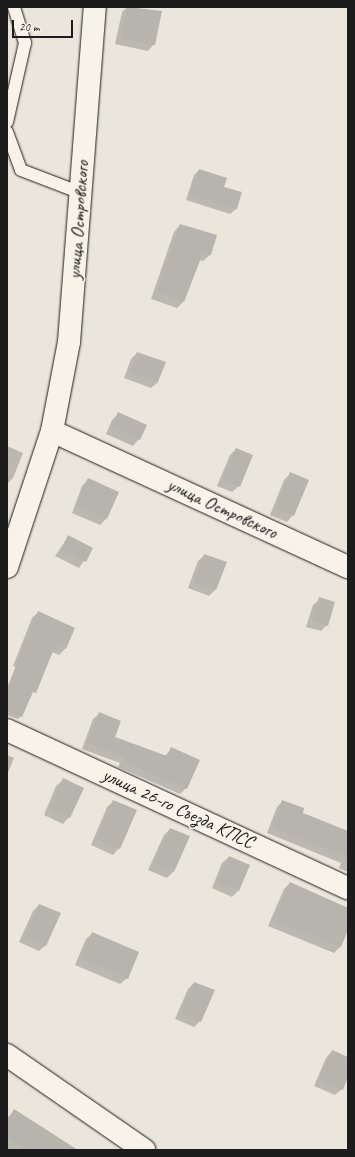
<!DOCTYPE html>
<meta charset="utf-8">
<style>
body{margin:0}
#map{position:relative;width:355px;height:1157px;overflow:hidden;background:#eae6dc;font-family:Caveat,sans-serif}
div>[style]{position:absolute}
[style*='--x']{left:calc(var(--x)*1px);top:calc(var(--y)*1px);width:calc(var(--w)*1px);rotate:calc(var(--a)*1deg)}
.shadow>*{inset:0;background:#0003}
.building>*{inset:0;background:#b6b4ac}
.roads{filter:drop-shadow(0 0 1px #1c1c1c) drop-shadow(0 0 1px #1c1c1c)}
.lane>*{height:12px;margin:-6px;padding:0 6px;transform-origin:6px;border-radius:6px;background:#f7f3e8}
.street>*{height:22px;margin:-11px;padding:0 11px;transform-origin:11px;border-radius:11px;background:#f7f3e8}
.secondary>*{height:22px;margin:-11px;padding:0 11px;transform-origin:11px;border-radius:11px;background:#f7f3e8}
span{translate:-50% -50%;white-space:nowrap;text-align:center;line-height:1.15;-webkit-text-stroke:3.5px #f7f3e8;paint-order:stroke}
.street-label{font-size:19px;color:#1c1c1c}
.frame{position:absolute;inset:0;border:8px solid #1c1c1c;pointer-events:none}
.scale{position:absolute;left:12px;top:20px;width:61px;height:18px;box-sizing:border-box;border:2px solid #1c1c1c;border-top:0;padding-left:5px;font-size:12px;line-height:14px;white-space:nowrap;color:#1c1c1c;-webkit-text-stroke:3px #f7f3e8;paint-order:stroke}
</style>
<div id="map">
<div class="shadow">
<i style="clip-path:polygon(127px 7px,160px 12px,154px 44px,148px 51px,115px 44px,122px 12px)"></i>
<i style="clip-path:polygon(199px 170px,223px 188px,240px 193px,236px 209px,230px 214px,186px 200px,194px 175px)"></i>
<i style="clip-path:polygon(180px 225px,215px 236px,210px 255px,203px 261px,199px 260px,183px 302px,177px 308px,151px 299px,174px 232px)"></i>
<i style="clip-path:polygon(137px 353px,158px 382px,151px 388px,124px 378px,131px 359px)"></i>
<i style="clip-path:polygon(118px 414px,139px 439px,133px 446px,106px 434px,112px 420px)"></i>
<i style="clip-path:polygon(7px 446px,23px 453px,13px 478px,7px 484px)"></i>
<i style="clip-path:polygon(236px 449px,239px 486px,232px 492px,217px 486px,230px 455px)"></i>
<i style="clip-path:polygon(291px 473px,293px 515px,287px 522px,270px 515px,284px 480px)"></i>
<i style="clip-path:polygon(88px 479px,106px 519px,100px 525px,72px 513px,82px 486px)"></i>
<i style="clip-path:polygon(68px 537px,92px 549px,79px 568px,55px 556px)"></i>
<i style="clip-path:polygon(205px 555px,225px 563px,215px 590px,209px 596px,188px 588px,198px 561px)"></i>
<i style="clip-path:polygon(320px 599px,327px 625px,321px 631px,306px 627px,313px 605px)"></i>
<i style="clip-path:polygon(38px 612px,74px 629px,65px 649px,59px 655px,52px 652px,38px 678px,13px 666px,32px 618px)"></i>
<i style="clip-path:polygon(9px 685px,21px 716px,18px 719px,7px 715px)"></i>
<i style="clip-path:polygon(99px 714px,114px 738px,165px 756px,171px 749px,186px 788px,180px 794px,118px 767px,120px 763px,82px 749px,93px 719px)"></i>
<i style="clip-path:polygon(7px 755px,14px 758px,7px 775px)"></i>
<i style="clip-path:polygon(63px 780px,69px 817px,63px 824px,44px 815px,56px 786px)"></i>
<i style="clip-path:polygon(114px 801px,119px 848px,113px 855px,91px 845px,107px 807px)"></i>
<i style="clip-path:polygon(283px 801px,301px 813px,348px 832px,348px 872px,339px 868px,341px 863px,267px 833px,277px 807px)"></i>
<i style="clip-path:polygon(170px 829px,173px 872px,167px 878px,148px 870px,164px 835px)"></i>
<i style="clip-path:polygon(229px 857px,249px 866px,238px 891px,232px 897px,212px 888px,222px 863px)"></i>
<i style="clip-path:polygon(290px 883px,348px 908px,348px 928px,341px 946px,334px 953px,268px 926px,284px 889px)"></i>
<i style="clip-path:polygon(39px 905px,46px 945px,39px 951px,19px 942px,33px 911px)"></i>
<i style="clip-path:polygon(93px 933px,127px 978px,120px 984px,75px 965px,86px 939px)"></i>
<i style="clip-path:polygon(194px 983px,200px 1021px,194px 1027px,175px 1019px,188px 989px)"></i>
<i style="clip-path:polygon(332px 1051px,348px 1058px,348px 1074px,342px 1089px,335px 1095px,314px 1086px,326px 1058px)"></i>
<i style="clip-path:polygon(15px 1110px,76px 1150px,7px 1150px,7px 1118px)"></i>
</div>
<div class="building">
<i style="clip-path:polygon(127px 7px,162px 11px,155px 45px,121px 38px)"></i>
<i style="clip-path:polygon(199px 169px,227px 178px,224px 187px,242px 192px,237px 209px,190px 195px)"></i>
<i style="clip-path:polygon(180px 224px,217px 235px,211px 255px,203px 253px,184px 302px,157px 292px)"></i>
<i style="clip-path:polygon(137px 352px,166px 362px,158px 382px,130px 372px)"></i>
<i style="clip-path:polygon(118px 412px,147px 425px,140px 440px,111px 427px)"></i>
<i style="clip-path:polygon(236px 448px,253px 455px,240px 487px,223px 479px)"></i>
<i style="clip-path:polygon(290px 472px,309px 480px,294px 516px,275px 508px)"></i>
<i style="clip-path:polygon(88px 478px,119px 492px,107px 519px,76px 506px)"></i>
<i style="clip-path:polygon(68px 535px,93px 548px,86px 562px,61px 550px)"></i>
<i style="clip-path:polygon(204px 554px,227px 562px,216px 590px,194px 582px)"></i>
<i style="clip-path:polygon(319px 597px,335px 602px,328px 626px,312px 621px)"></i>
<i style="clip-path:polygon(38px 611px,75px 628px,66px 649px,56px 644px,36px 693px,33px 692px,22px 717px,7px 711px,7px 688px)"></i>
<i style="clip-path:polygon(99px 712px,121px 721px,115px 737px,167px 756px,171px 747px,200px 760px,187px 789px,124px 761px,125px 757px,87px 743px)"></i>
<i style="clip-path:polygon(63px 778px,84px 788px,70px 818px,50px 809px)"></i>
<i style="clip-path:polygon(113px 800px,137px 810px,120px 849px,96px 839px)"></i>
<i style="clip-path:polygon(282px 800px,304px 808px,303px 813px,348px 831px,348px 857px,272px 827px)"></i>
<i style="clip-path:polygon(170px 828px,190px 836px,174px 872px,154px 864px)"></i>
<i style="clip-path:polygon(229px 856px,250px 865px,239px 891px,217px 882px)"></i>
<i style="clip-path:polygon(290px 882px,348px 908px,348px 930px,341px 947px,273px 920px)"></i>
<i style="clip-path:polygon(39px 904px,61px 913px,46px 946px,25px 936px)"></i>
<i style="clip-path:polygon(92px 932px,139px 952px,128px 979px,81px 958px)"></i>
<i style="clip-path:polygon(194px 982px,215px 990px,201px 1022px,181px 1013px)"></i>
<i style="clip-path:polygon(332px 1050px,348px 1057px,348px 1077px,343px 1090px,319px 1079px)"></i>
<i style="clip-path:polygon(14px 1109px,78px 1150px,26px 1150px,7px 1137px,7px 1121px)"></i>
</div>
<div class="roads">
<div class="lane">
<i style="--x:7;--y:122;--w:81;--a:-77.2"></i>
<i style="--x:25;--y:43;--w:38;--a:-107"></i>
<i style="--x:7;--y:132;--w:40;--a:69.8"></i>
<i style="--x:21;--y:170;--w:64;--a:21"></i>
</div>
<div class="street">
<i style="--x:52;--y:431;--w:326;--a:24.7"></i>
<i style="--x:7;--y:567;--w:143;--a:-71.7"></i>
<i style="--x:52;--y:431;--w:91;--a:-79.2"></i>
<i style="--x:69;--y:342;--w:336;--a:-85.6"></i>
<i style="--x:7;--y:730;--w:376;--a:24.9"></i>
</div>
<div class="secondary">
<i style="--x:7;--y:1055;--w:167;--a:34.7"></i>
</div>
</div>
<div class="street-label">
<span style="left:79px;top:220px;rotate:-86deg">улица Островского</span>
<span style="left:222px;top:509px;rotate:25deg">улица Островского</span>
<span style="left:178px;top:809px;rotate:25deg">улица 26-го Съезда КПСС</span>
</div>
<div class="frame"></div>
<div class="scale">20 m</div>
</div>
